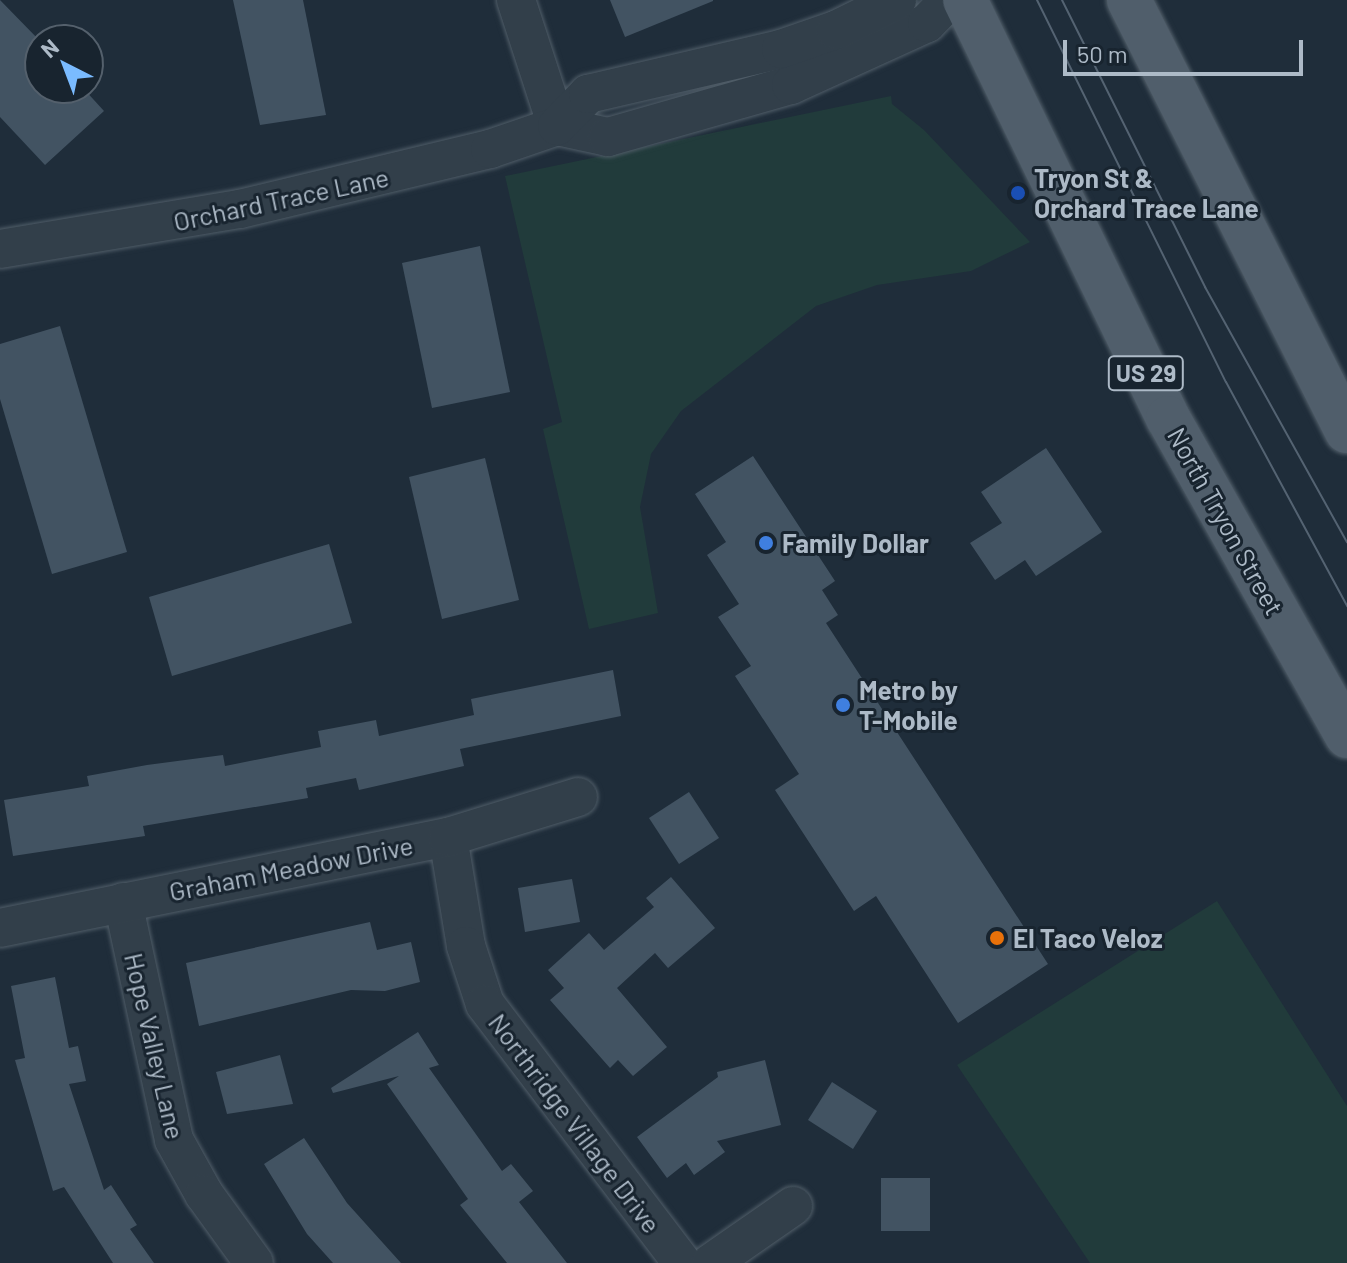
<!DOCTYPE html>
<style>
body{margin:0}
#map{position:relative;width:1347px;height:1263px;overflow:hidden;background:#1f2d3a;font-family:Barlow,sans-serif}
div>[style]{position:absolute}
[style*='--x']{left:calc(var(--x)*1px);top:calc(var(--y)*1px);width:calc(var(--w)*1px);rotate:calc(var(--a)*1deg)}
.green>*{inset:0;background:#213b3b}
.building>*{inset:0;background:#425362}
.roads{filter:drop-shadow(0 0 2px #505d68) drop-shadow(0 0 2px #505d68)}
.street>*{height:38px;margin:-19px;padding:0 19px;transform-origin:19px;border-radius:19px;background:#323f4a}
.primary>*{height:44px;margin:-22px;padding:0 22px;transform-origin:22px;border-radius:22px;background:#505e6b}
.tram>*{height:2px;margin:-1px;padding:0 1px;transform-origin:1px;border-radius:1px;background:#546372}
.dots>*{width:22px;height:22px;translate:-50% -50%;box-sizing:border-box;border:4px solid #18242f;border-radius:50%}
span{translate:-50% -50%;white-space:nowrap;text-align:center;line-height:1.15;-webkit-text-stroke:6px #18242f;paint-order:stroke}
.shield-label span{padding:2px 6px;background:#18242f;border:2px solid;border-radius:6px;-webkit-text-stroke-width:0}
.shield-label{font-size:24px;color:#adbac7;font-weight:700}
.poi-label{font-size:26px;color:#adbac7;font-weight:700}
.left{translate:0 -50%;text-align:left}
.street-label{font-size:26px;color:#adbac7}
.north{position:absolute;left:24px;top:24px;width:80px;height:80px;box-sizing:border-box;background:#18242f;border:2px solid #54606c;border-radius:50%;rotate:318deg;font-size:22px;font-weight:700;line-height:32px;text-align:center;color:#adbac7}
.north::after{content:'';display:block;margin:auto;width:28px;height:36px;background:#7abbff;clip-path:polygon(50% 0,100% 100%,50% 72%,0 100%)}
.scale{position:absolute;left:1063px;top:40px;width:240px;height:36px;box-sizing:border-box;border:4px solid #adbac7;border-top:0;padding-left:10px;font-size:24px;line-height:28px;white-space:nowrap;color:#adbac7;-webkit-text-stroke:6px #18242f;paint-order:stroke}
</style>
<div id="map">
<div class="green">
<i style="clip-path:polygon(891px 96px,892px 104px,924px 130px,1030px 242px,971px 271px,877px 285px,816px 306px,681px 411px,651px 454px,640px 507px,658px 613px,589px 629px,543px 429px,562px 422px,505px 176px)"></i>
<i style="clip-path:polygon(1217px 901px,1347px 1106px,1347px 1263px,1090px 1263px,957px 1065px)"></i>
</div>
<div class="building">
<i style="clip-path:polygon(0 0,40px 41px,40px 88px,83px 88px,104px 111px,45px 165px,0 117px)"></i>
<i style="clip-path:polygon(233px 0,303px 0,326px 115px,260px 125px)"></i>
<i style="clip-path:polygon(610px 0,713px 0,713px 1px,625px 37px)"></i>
<i style="clip-path:polygon(480px 246px,510px 392px,432px 408px,402px 263px)"></i>
<i style="clip-path:polygon(60px 326px,127px 552px,52px 574px,0 399px,0 344px)"></i>
<i style="clip-path:polygon(1046px 448px,1102px 532px,1036px 576px,1025px 560px,995px 580px,970px 543px,1002px 523px,981px 492px)"></i>
<i style="clip-path:polygon(753px 456px,835px 581px,822px 590px,838px 615px,826px 623px,1048px 964px,958px 1023px,876px 896px,854px 911px,775px 790px,799px 774px,735px 676px,751px 666px,718px 617px,739px 604px,707px 555px,726px 542px,695px 494px)"></i>
<i style="clip-path:polygon(485px 458px,519px 600px,442px 619px,409px 477px)"></i>
<i style="clip-path:polygon(329px 544px,352px 623px,172px 676px,149px 597px)"></i>
<i style="clip-path:polygon(613px 670px,621px 716px,460px 749px,464px 766px,359px 790px,356px 778px,306px 788px,308px 798px,143px 826px,145px 836px,13px 856px,4px 800px,89px 786px,87px 776px,147px 765px,223px 755px,225px 766px,321px 747px,318px 731px,376px 720px,379px 736px,474px 715px,471px 699px)"></i>
<i style="clip-path:polygon(689px 792px,719px 838px,679px 864px,649px 818px)"></i>
<i style="clip-path:polygon(671px 877px,715px 928px,668px 968px,655px 953px,617px 988px,667px 1047px,633px 1076px,618px 1060px,610px 1068px,550px 1000px,564px 988px,548px 970px,589px 933px,604px 950px,654px 907px,646px 898px)"></i>
<i style="clip-path:polygon(572px 879px,580px 922px,525px 932px,518px 888px)"></i>
<i style="clip-path:polygon(370px 922px,377px 950px,411px 942px,420px 982px,385px 991px,351px 990px,199px 1026px,186px 963px)"></i>
<i style="clip-path:polygon(55px 977px,69px 1048px,78px 1046px,86px 1081px,69px 1084px,104px 1190px,111px 1185px,137px 1225px,130px 1229px,154px 1263px,113px 1263px,64px 1187px,53px 1191px,15px 1060px,25px 1058px,11px 986px)"></i>
<i style="clip-path:polygon(418px 1032px,439px 1065px,429px 1068px,502px 1171px,511px 1164px,533px 1191px,519px 1202px,567px 1263px,507px 1263px,460px 1205px,468px 1199px,387px 1084px,399px 1076px,333px 1093px,331px 1088px)"></i>
<i style="clip-path:polygon(280px 1055px,293px 1104px,227px 1114px,216px 1072px)"></i>
<i style="clip-path:polygon(765px 1060px,781px 1125px,717px 1141px,725px 1152px,694px 1175px,686px 1163px,667px 1178px,637px 1137px,718px 1077px,717px 1072px)"></i>
<i style="clip-path:polygon(832px 1082px,877px 1111px,853px 1149px,808px 1120px)"></i>
<i style="clip-path:polygon(304px 1138px,347px 1203px,401px 1263px,333px 1263px,307px 1234px,264px 1164px)"></i>
<i style="clip-path:polygon(881px 1178px,930px 1178px,930px 1231px,881px 1231px)"></i>
</div>
<div class="roads">
<div class="street">
<i style="--x:516;--y:0;--w:133;--a:72"></i>
<i style="--x:557;--y:126;--w:52;--a:12.2"></i>
<i style="--x:608;--y:137;--w:190;--a:-15.9"></i>
<i style="--x:791;--y:85;--w:149;--a:-24.5"></i>
<i style="--x:927;--y:23;--w:32;--a:-46"></i>
<i style="--x:0;--y:249;--w:243;--a:-9.5"></i>
<i style="--x:240;--y:209;--w:257;--a:-13.5"></i>
<i style="--x:490;--y:149;--w:71;--a:-18.9"></i>
<i style="--x:557;--y:126;--w:45;--a:-45.9"></i>
<i style="--x:588;--y:94;--w:198;--a:-13.1"></i>
<i style="--x:781;--y:49;--w:58;--a:-19.1"></i>
<i style="--x:836;--y:30;--w:68;--a:-26.2"></i>
<i style="--x:448;--y:837;--w:110;--a:80.6"></i>
<i style="--x:466;--y:946;--w:61;--a:71.9"></i>
<i style="--x:485;--y:1004;--w:325;--a:52.7"></i>
<i style="--x:123;--y:902;--w:243;--a:77.9"></i>
<i style="--x:174;--y:1140;--w:62;--a:60.9"></i>
<i style="--x:204;--y:1194;--w:85;--a:54.1"></i>
<i style="--x:0;--y:928;--w:457;--a:-11.5"></i>
<i style="--x:448;--y:837;--w:136;--a:-17.1"></i>
<i style="--x:711;--y:1263;--w:100;--a:-34.8"></i>
</div>
<div class="primary">
<i style="--x:965;--y:0;--w:465;--a:64.1"></i>
<i style="--x:1168;--y:418;--w:365;--a:60.6"></i>
<i style="--x:1129;--y:0;--w:483;--a:63.2"></i>
</div>
</div>
<div class="tram">
<i style="--x:1037;--y:0;--w:426;--a:63.7"></i>
<i style="--x:1226;--y:382;--w:255;--a:61.6"></i>
<i style="--x:1062;--y:0;--w:321;--a:63.5"></i>
<i style="--x:1205;--y:287;--w:292;--a:60.9"></i>
</div>
<div class="dots">
<i style="left:1018px;top:193px;background:#1a4fb4"></i>
<i style="left:766px;top:543px;background:#3f7fe0"></i>
<i style="left:843px;top:705px;background:#3f7fe0"></i>
<i style="left:997px;top:938px;background:#e8710a"></i>
</div>
<div class="shield-label">
<span style="left:1146px;top:373px">US 29</span>
</div>
<div class="poi-label">
<span class="left" style="left:1034px;top:193px">Tryon St &amp;<br>Orchard Trace Lane</span>
<span class="left" style="left:782px;top:543px">Family Dollar</span>
<span class="left" style="left:859px;top:705px">Metro by<br>T-Mobile</span>
<span class="left" style="left:1013px;top:938px">El Taco Veloz</span>
</div>
<div class="street-label">
<span style="left:281px;top:199px;rotate:-12deg">Orchard Trace Lane</span>
<span style="left:1226px;top:521px;rotate:61deg">North Tryon Street</span>
<span style="left:291px;top:868px;rotate:-11deg">Graham Meadow Drive</span>
<span style="left:155px;top:1046px;rotate:77deg">Hope Valley Lane</span>
<span style="left:575px;top:1123px;rotate:53deg">Northridge Village Drive</span>
</div>
<div class="north">N</div>
<div class="scale">50 m</div>
</div>
